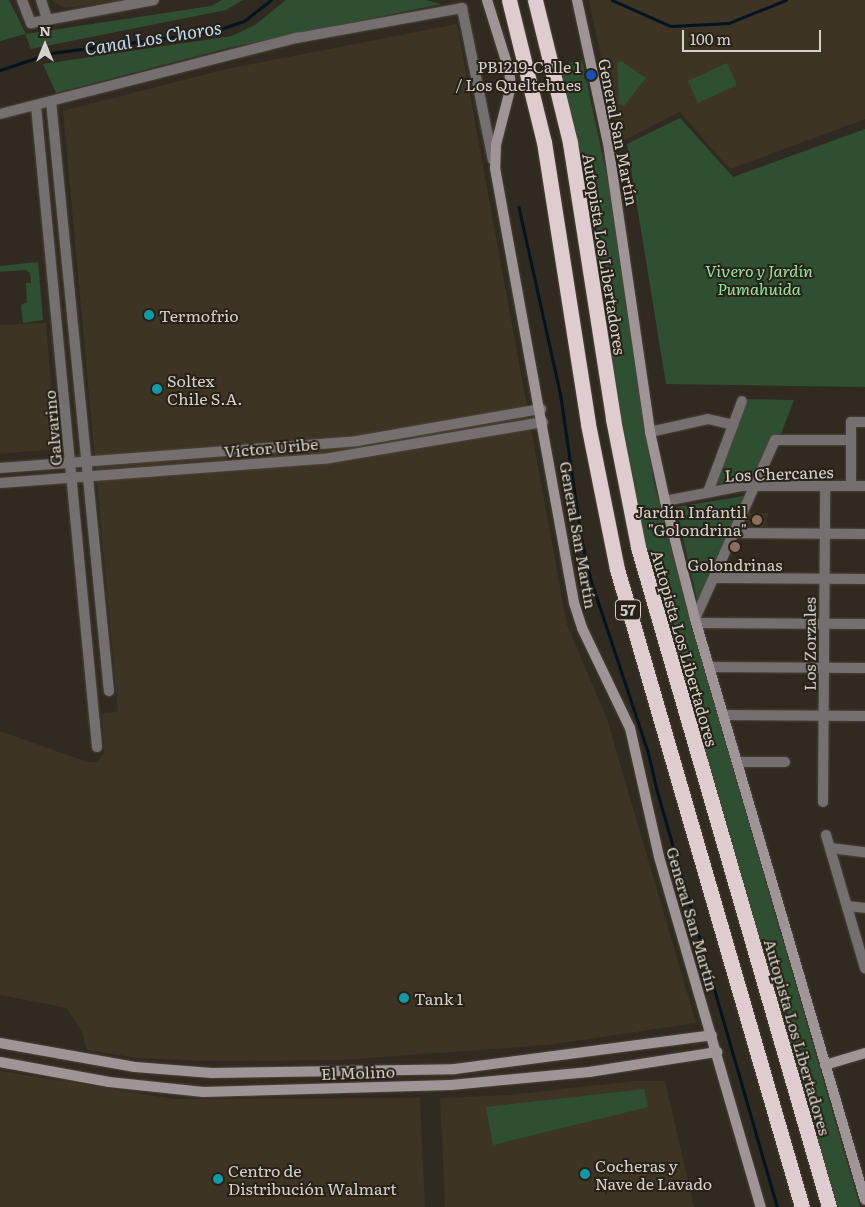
<!DOCTYPE html>
<meta charset="utf-8">
<style>
body{margin:0}
#map{position:relative;width:865px;height:1207px;overflow:hidden;background:#312a20;font-family:Literata,serif}
div>[style]{position:absolute}
[style*='--x']{left:calc(var(--x)*1px);top:calc(var(--y)*1px);width:calc(var(--w)*1px);rotate:calc(var(--a)*1deg)}
.built>*{inset:0;background:#3e3424}
.green>*{inset:0;background:#2f4f33}
.stream>*{height:2.5px;margin:-1.25px;padding:0 1.25px;transform-origin:1.25px;border-radius:1.25px;background:#021321}
.roads{filter:drop-shadow(0 0 1px #4b453b) drop-shadow(0 0 1px #4b453b)}
.street>*{height:10px;margin:-5px;padding:0 5px;transform-origin:5px;border-radius:5px;background:#766f70}
.secondary>*{height:10px;margin:-5px;padding:0 5px;transform-origin:5px;border-radius:5px;background:#a09596}
.highway>*{height:15px;margin:-7.5px;padding:0 7.5px;transform-origin:7.5px;border-radius:7.5px;background:#decccf}
.dots>*{width:14px;height:14px;translate:-50% -50%;box-sizing:border-box;border:2px solid #272117;border-radius:50%}
span{translate:-50% -50%;white-space:nowrap;text-align:center;line-height:1.15;-webkit-text-stroke:4px #272117;paint-order:stroke}
.shield-label span{padding:1px 4px;background:#272117;border:1px solid;border-radius:4px;-webkit-text-stroke-width:0}
.shield-label{font-size:15px;color:#d6d2cb;font-weight:700}
.poi-label{font-size:16px;color:#d6d2cb}
.right{translate:-100% -50%;text-align:right}
.left{translate:0 -50%;text-align:left}
.street-label{font-size:16px;color:#d6d2cb}
.park-label{font-size:16px;color:#96e7a0;font-style:italic}
.water-label{font-size:18px;color:#bbdbf6;font-style:italic}
.north{position:absolute;left:20px;top:20px;width:50px;height:50px;-webkit-text-stroke:4px #272117;paint-order:stroke;rotate:0deg;font-size:14px;font-weight:700;line-height:20px;text-align:center;color:#d6d2cb}
.north::after{content:'';display:block;margin:auto;width:18px;height:22px;background:#d6d2cb;clip-path:polygon(50% 0,100% 100%,50% 72%,0 100%)}
.scale{position:absolute;left:682px;top:30px;width:139px;height:22px;box-sizing:border-box;border:2px solid #d6d2cb;border-top:0;padding-left:6px;font-size:15px;line-height:18px;white-space:nowrap;color:#d6d2cb;-webkit-text-stroke:4px #272117;paint-order:stroke}
</style>
<div id="map">
<div class="built">
<i style="clip-path:polygon(51px 0,123px 0,65px 8px)"></i>
<i style="clip-path:polygon(589px 0,865px 0,865px 119px,730px 169px,680px 112px,619px 143px)"></i>
<i style="clip-path:polygon(457px 24px,567px 625px,607px 719px,696px 1023px,548px 1045px,340px 1060px,205px 1061px,137px 1058px,87px 1050px,82px 1032px,67px 1008px,0 995px,0 731px,87px 762px,97px 762px,104px 754px,102px 713px,118px 712px,63px 111px,222px 70px)"></i>
<i style="clip-path:polygon(46px 323px,56px 449px,0 454px,0 325px)"></i>
<i style="clip-path:polygon(748px 513px,768px 513px,766px 527px,744px 526px)"></i>
<i style="clip-path:polygon(0 1071px,174px 1099px,420px 1098px,425px 1207px,0 1207px)"></i>
<i style="clip-path:polygon(635px 1081px,665px 1081px,694px 1207px,445px 1207px,440px 1098px,509px 1095px)"></i>
</div>
<div class="green">
<i style="clip-path:polygon(0 0,9px 0,26px 34px,211px 6px,222px 0,243px 0,226px 10px,31px 49px,25px 34px,0 41px)"></i>
<i style="clip-path:polygon(286px 0,426px 0,441px 4px,228px 48px,56px 93px,43px 64px,232px 36px,255px 25px)"></i>
<i style="clip-path:polygon(582px 60px,613px 204px,654px 483px,692px 627px,860px 1207px,836px 1207px,657px 597px,622px 447px,592px 236px,560px 65px)"></i>
<i style="clip-path:polygon(621px 61px,646px 78px,624px 106px,619px 104px,617px 62px)"></i>
<i style="clip-path:polygon(727px 63px,737px 85px,698px 103px,688px 81px)"></i>
<i style="clip-path:polygon(680px 118px,733px 177px,865px 129px,865px 387px,666px 384px,627px 144px)"></i>
<i style="clip-path:polygon(38px 262px,43px 320px,23px 323px,21px 305px,27px 302px,26px 283px,31px 283px,30px 273px,26px 270px,0 272px,0 266px)"></i>
<i style="clip-path:polygon(746px 399px,794px 400px,781px 434px,771px 440px,754px 479px,716px 484px)"></i>
<i style="clip-path:polygon(750px 495px,698px 604px,676px 507px)"></i>
<i style="clip-path:polygon(644px 1089px,648px 1107px,493px 1145px,486px 1107px)"></i>
</div>
<div class="stream">
<i style="--x:612;--y:0;--w:64;--a:23.8"></i>
<i style="--x:671;--y:26;--w:58;--a:-3"></i>
<i style="--x:729;--y:23;--w:61;--a:-22"></i>
<i style="--x:0;--y:70;--w:54;--a:-18.4"></i>
<i style="--x:51;--y:53;--w:162;--a:-7.4"></i>
<i style="--x:212;--y:32;--w:34;--a:-19"></i>
<i style="--x:244;--y:21;--w:34;--a:-38"></i>
<i style="--x:519;--y:207;--w:195;--a:77.5"></i>
<i style="--x:561;--y:397;--w:140;--a:81.8"></i>
<i style="--x:581;--y:536;--w:45;--a:77.2"></i>
<i style="--x:591;--y:580;--w:180;--a:71.6"></i>
<i style="--x:648;--y:751;--w:40;--a:77"></i>
<i style="--x:657;--y:790;--w:434;--a:73.9"></i>
</div>
<div class="roads">
<div class="street">
<i style="--x:22;--y:0;--w:25;--a:69"></i>
<i style="--x:31;--y:23;--w:125;--a:-10.6"></i>
<i style="--x:41;--y:0;--w:20;--a:72"></i>
<i style="--x:51;--y:101;--w:593;--a:84.39"></i>
<i style="--x:36;--y:106;--w:644;--a:84.56"></i>
<i style="--x:0;--y:114;--w:307;--a:-14.4"></i>
<i style="--x:297;--y:38;--w:168;--a:-10.3"></i>
<i style="--x:462;--y:8;--w:155;--a:78.5"></i>
<i style="--x:650;--y:432;--w:59;--a:-12.6"></i>
<i style="--x:708;--y:419;--w:26;--a:13"></i>
<i style="--x:0;--y:468;--w:358;--a:-4.3"></i>
<i style="--x:357;--y:441;--w:187;--a:-9.9"></i>
<i style="--x:0;--y:483;--w:331;--a:-4.3"></i>
<i style="--x:330;--y:458;--w:216;--a:-9.6"></i>
<i style="--x:851;--y:486;--w:64;--a:-90"></i>
<i style="--x:851;--y:422;--w:14;--a:0"></i>
<i style="--x:708;--y:492;--w:97;--a:-69.5"></i>
<i style="--x:665;--y:501;--w:78;--a:-11"></i>
<i style="--x:742;--y:486;--w:123;--a:0"></i>
<i style="--x:735;--y:533;--w:130;--a:0.4"></i>
<i style="--x:715;--y:578;--w:150;--a:0.4"></i>
<i style="--x:695;--y:619;--w:196;--a:-65.9"></i>
<i style="--x:775;--y:440;--w:76;--a:0"></i>
<i style="--x:697;--y:623;--w:168;--a:0.3"></i>
<i style="--x:710;--y:667;--w:155;--a:0.4"></i>
<i style="--x:724;--y:715;--w:141;--a:0.4"></i>
<i style="--x:738;--y:762;--w:47;--a:0"></i>
<i style="--x:823;--y:802;--w:316;--a:-89.6"></i>
<i style="--x:826;--y:835;--w:139;--a:73.7"></i>
<i style="--x:830;--y:848;--w:35;--a:7"></i>
<i style="--x:847;--y:906;--w:18;--a:6"></i>
</div>
<div class="secondary">
<i style="--x:487;--y:0;--w:73;--a:72.6"></i>
<i style="--x:509;--y:70;--w:16;--a:83"></i>
<i style="--x:511;--y:86;--w:61;--a:104.3"></i>
<i style="--x:496;--y:145;--w:23;--a:92"></i>
<i style="--x:495;--y:168;--w:442;--a:79.7"></i>
<i style="--x:574;--y:603;--w:26;--a:72"></i>
<i style="--x:582;--y:628;--w:111;--a:64.4"></i>
<i style="--x:630;--y:728;--w:132;--a:77.3"></i>
<i style="--x:659;--y:857;--w:365;--a:73.8"></i>
<i style="--x:577;--y:0;--w:146;--a:77.8"></i>
<i style="--x:608;--y:143;--w:292;--a:81.7"></i>
<i style="--x:650;--y:432;--w:71;--a:77.7"></i>
<i style="--x:665;--y:501;--w:122;--a:75.7"></i>
<i style="--x:695;--y:619;--w:605;--a:73.69"></i>
<i style="--x:0;--y:1043;--w:137;--a:10.1"></i>
<i style="--x:135;--y:1067;--w:77;--a:4.5"></i>
<i style="--x:212;--y:1073;--w:243;--a:-0.9"></i>
<i style="--x:455;--y:1069;--w:259;--a:-7.5"></i>
<i style="--x:0;--y:1062;--w:111;--a:10.4"></i>
<i style="--x:109;--y:1082;--w:95;--a:6.1"></i>
<i style="--x:203;--y:1092;--w:248;--a:-1.6"></i>
<i style="--x:451;--y:1085;--w:139;--a:-5.4"></i>
<i style="--x:589;--y:1072;--w:130;--a:-8.9"></i>
<i style="--x:825;--y:1065;--w:42;--a:-16.7"></i>
</div>
<div class="highway">
<i style="--x:509;--y:0;--w:146;--a:76.2"></i>
<i style="--x:544;--y:142;--w:285;--a:81.1"></i>
<i style="--x:588;--y:424;--w:148;--a:78.7"></i>
<i style="--x:617;--y:569;--w:664;--a:73.83"></i>
<i style="--x:535;--y:0;--w:147;--a:76.2"></i>
<i style="--x:570;--y:143;--w:279;--a:81.1"></i>
<i style="--x:613;--y:419;--w:130;--a:78.9"></i>
<i style="--x:638;--y:547;--w:687;--a:73.86"></i>
</div>
</div>
<div class="dots">
<i style="left:591px;top:75px;background:#1a4fb4"></i>
<i style="left:149px;top:315px;background:#0f9aa8"></i>
<i style="left:157px;top:389px;background:#0f9aa8"></i>
<i style="left:757px;top:520px;background:#8d6e63"></i>
<i style="left:735px;top:547px;background:#8d6e63"></i>
<i style="left:404px;top:998px;background:#0f9aa8"></i>
<i style="left:585px;top:1174px;background:#0f9aa8"></i>
<i style="left:218px;top:1179px;background:#0f9aa8"></i>
</div>
<div class="shield-label">
<span style="left:628px;top:610px">57</span>
</div>
<div class="poi-label">
<span class="right" style="left:581px;top:75px">PB1219-Calle 1<br>/ Los Queltehues</span>
<span class="left" style="left:159px;top:315px">Termofrio</span>
<span class="left" style="left:167px;top:389px">Soltex<br>Chile S.A.</span>
<span class="right" style="left:747px;top:520px">Jardín Infantil<br>"Golondrina"</span>
<span style="left:735px;top:564px">Golondrinas</span>
<span class="left" style="left:414px;top:998px">Tank 1</span>
<span class="left" style="left:595px;top:1174px">Cocheras y<br>Nave de Lavado</span>
<span class="left" style="left:228px;top:1179px">Centro de<br>Distribución Walmart</span>
</div>
<div class="street-label">
<span style="left:619px;top:132px;rotate:79deg">General San Martín</span>
<span style="left:605px;top:254px;rotate:81deg">Autopista Los Libertadores</span>
<span style="left:52px;top:428px;rotate:-95deg">Galvarino</span>
<span style="left:271px;top:447px;rotate:-5deg">Víctor Uribe</span>
<span style="left:779px;top:473px;rotate:-2deg">Los Chercanes</span>
<span style="left:579px;top:535px;rotate:80deg">General San Martín</span>
<span style="left:809px;top:644px;rotate:-90deg">Los Zorzales</span>
<span style="left:685px;top:648px;rotate:74deg">Autopista Los Libertadores</span>
<span style="left:693px;top:919px;rotate:74deg">General San Martín</span>
<span style="left:798px;top:1037px;rotate:74deg">Autopista Los Libertadores</span>
<span style="left:358px;top:1072px;rotate:-2deg">El Molino</span>
</div>
<div class="park-label">
<span style="left:759px;top:279px">Vivero y Jardín<br>Pumahuida</span>
</div>
<div class="water-label">
<span style="left:153px;top:38px;rotate:-9deg">Canal Los Choros</span>
</div>
<div class="north">N</div>
<div class="scale">100 m</div>
</div>
